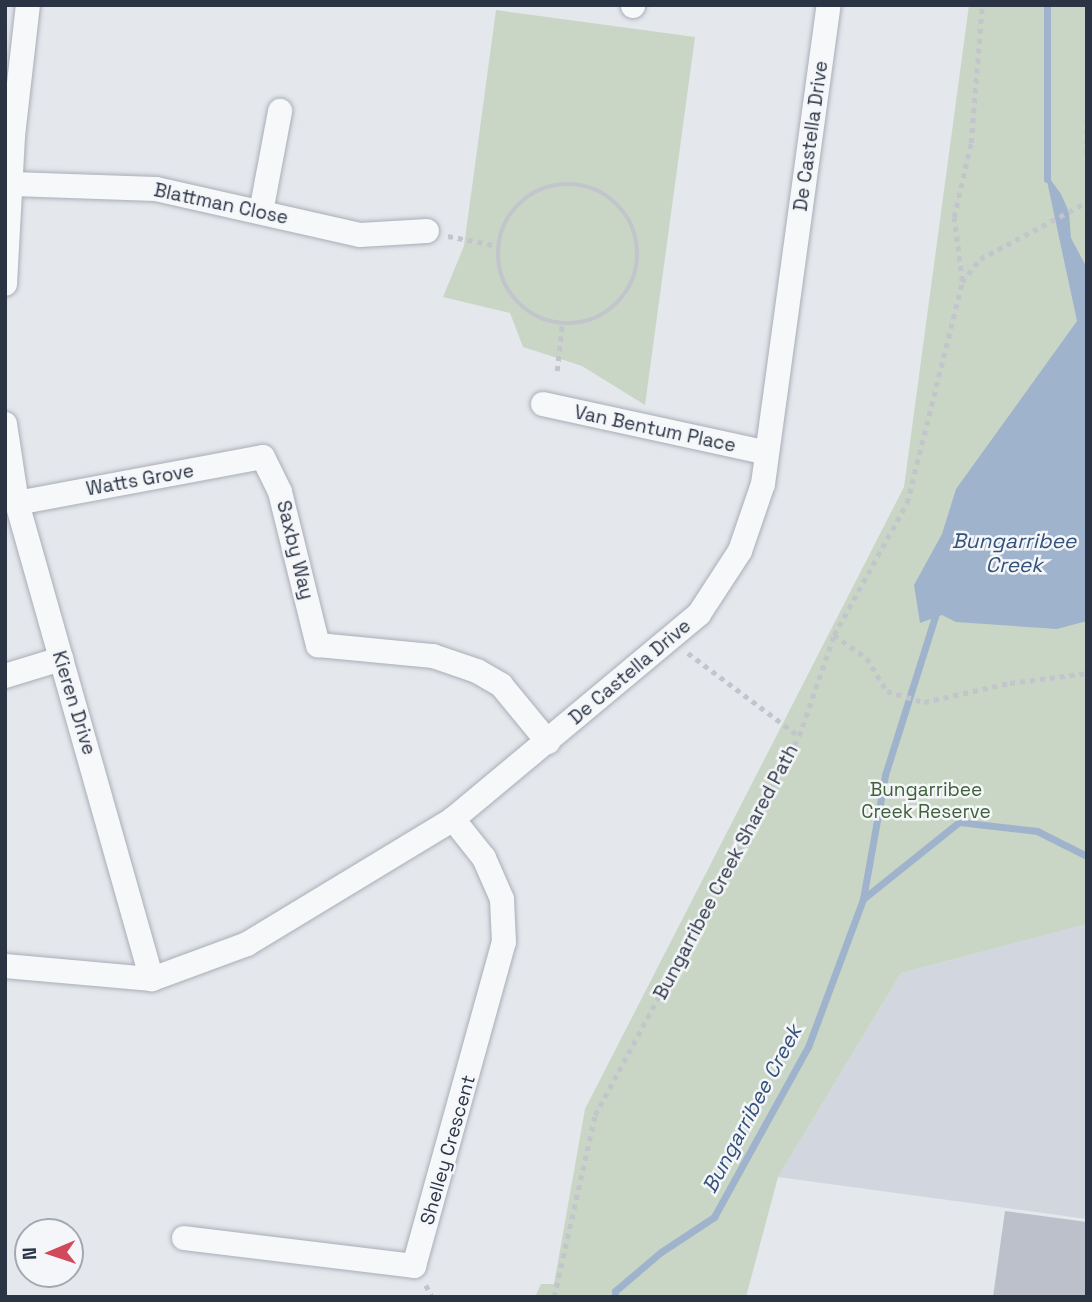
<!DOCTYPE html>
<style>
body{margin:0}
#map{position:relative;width:1092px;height:1302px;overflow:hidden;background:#e4e7ec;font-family:"Space Grotesk",sans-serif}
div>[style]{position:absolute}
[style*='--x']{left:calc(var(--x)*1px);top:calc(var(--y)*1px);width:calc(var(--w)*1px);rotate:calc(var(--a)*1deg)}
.built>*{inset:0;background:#d2d6de}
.green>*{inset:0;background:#c9d6c5}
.water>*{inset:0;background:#9fb4cc}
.stream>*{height:7px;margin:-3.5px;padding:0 3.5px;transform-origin:3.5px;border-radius:3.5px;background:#9fb4cc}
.building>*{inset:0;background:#bbc0ca}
.path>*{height:4.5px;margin-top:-2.25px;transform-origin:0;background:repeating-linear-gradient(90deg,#c2c5cb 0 5px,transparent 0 10px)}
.path>.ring{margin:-2.25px;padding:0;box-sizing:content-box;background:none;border:4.5px solid #c2c5cb;border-radius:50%}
.roads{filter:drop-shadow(0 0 2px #a9aeb7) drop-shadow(0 0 2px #a9aeb7)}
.minor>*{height:24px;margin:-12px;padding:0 12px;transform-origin:12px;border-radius:12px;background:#f7f8fa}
span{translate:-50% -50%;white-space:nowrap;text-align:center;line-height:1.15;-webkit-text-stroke:5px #f4f6f9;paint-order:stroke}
.street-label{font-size:19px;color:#2b3445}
.park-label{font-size:19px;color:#3f6138}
.water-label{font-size:21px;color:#34527a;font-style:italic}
.frame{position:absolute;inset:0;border:7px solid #2b3445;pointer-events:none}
.north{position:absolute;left:14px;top:1218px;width:70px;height:70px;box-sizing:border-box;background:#f4f6f9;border:2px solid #a4a8b1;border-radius:50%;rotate:268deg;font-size:19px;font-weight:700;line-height:28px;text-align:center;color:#2b3445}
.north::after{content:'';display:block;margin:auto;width:24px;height:32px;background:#d1495b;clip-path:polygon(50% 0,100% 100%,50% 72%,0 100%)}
</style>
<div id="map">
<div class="built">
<i style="clip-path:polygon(1087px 924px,1087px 1219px,778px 1177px,901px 973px)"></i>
</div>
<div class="green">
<i style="clip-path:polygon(969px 5px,1087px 5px,1087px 924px,901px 973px,778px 1177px,746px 1297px,535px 1297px,541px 1284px,554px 1284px,585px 1109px,904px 487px)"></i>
<i style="clip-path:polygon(496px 10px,695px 37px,645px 405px,582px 366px,523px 347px,510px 313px,443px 297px,464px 246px)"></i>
</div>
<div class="water">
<i style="clip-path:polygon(1045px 172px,1061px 194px,1069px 212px,1071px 238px,1087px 268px,1087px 621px,1057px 629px,956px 622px,942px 615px,920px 623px,914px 585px,942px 534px,956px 489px,1077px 321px)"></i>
</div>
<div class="stream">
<i style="--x:1047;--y:5;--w:174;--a:90"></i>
<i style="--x:863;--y:899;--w:126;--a:-79.9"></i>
<i style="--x:885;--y:775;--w:170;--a:-72.5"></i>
<i style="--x:615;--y:1297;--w:6;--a:-90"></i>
<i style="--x:615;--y:1291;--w:60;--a:-40.3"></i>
<i style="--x:661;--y:1252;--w:64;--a:-33.4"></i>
<i style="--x:714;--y:1217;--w:194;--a:-61.1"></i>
<i style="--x:808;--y:1047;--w:158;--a:-69.6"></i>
<i style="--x:863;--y:899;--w:123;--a:-38.7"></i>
<i style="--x:959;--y:822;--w:79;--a:6.6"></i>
<i style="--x:1037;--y:831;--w:56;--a:26.6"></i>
</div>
<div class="building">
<i style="clip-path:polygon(1005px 1211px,1087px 1222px,1087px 1297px,993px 1297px)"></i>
</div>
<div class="path">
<i style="--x:1087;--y:119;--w:37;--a:90"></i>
<i class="ring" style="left:498px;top:184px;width:135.5px;height:135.5px"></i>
<i style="--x:448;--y:236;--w:52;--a:11.1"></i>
<i style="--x:962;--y:281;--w:64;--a:-97.1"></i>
<i style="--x:954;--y:217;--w:76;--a:-77.1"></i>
<i style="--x:971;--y:143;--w:138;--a:-85.4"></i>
<i style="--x:557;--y:371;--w:47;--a:-83.9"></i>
<i style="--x:834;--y:635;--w:40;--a:34.9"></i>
<i style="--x:867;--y:658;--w:39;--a:59"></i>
<i style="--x:887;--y:691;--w:39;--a:17"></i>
<i style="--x:924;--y:702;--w:88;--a:-12.5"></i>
<i style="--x:1010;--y:683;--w:78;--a:-7.4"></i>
<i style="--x:688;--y:653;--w:139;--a:36.8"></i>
<i style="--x:426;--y:1285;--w:13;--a:63"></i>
<i style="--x:554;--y:1297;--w:187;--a:-77.3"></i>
<i style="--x:595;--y:1115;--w:430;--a:-61.7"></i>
<i style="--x:799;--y:736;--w:107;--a:-70.9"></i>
<i style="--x:834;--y:635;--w:151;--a:-61.1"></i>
<i style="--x:907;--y:503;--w:228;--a:-76"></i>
<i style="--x:962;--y:282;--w:29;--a:-52"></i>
<i style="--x:980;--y:259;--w:121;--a:-28"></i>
</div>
<div class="roads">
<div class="minor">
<i style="--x:633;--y:6;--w:1;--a:-90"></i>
<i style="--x:13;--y:184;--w:143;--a:2"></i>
<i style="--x:156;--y:189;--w:209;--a:12.7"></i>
<i style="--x:360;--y:235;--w:67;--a:-3.4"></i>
<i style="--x:261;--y:212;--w:103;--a:-79.3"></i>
<i style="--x:5;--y:284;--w:148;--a:-86.9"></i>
<i style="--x:13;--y:136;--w:132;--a:-83.5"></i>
<i style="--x:543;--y:404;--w:229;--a:12.3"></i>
<i style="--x:5;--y:424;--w:80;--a:81.4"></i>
<i style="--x:17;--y:503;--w:495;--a:74.2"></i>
<i style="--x:17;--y:503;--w:250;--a:-10.6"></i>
<i style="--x:263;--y:457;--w:39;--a:64"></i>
<i style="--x:280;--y:492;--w:158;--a:76.1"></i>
<i style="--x:318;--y:645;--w:116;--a:5.5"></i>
<i style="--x:433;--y:656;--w:46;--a:18.8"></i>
<i style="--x:477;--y:671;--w:28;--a:30"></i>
<i style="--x:501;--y:685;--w:74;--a:50.5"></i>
<i style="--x:5;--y:676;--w:59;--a:-16.9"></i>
<i style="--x:5;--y:966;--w:148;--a:5.1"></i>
<i style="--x:152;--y:979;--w:101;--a:-20.2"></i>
<i style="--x:247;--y:944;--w:241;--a:-31.2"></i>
<i style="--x:453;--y:819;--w:320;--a:-39.8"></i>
<i style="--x:699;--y:614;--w:75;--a:-56.9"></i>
<i style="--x:740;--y:551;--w:71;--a:-71.1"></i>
<i style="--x:763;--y:484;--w:484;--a:-82.2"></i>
<i style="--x:184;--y:1238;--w:232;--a:6.9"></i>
<i style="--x:414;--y:1266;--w:336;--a:-74.5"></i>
<i style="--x:504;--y:942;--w:43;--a:-92.7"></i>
<i style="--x:502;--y:899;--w:45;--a:-113.7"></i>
<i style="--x:484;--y:858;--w:50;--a:-128.5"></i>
</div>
</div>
<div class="street-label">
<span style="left:811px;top:136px;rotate:-82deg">De Castella Drive</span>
<span style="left:221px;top:204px;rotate:12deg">Blattman Close</span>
<span style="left:655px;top:429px;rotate:12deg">Van Bentum Place</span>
<span style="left:140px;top:480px;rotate:-10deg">Watts Grove</span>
<span style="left:295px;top:550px;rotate:76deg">Saxby Way</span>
<span style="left:630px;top:672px;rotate:-40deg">De Castella Drive</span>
<span style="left:74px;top:703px;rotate:73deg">Kieren Drive</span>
<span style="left:726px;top:872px;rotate:-62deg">Bungarribee Creek Shared Path</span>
<span style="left:448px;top:1150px;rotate:-74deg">Shelley Crescent</span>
</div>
<div class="park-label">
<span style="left:926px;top:801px">Bungarribee<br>Creek Reserve</span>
</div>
<div class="water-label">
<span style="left:1014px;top:553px">Bungarribee<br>Creek</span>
<span style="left:752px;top:1109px;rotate:-62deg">Bungarribee Creek</span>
</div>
<div class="frame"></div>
<div class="north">N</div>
</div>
